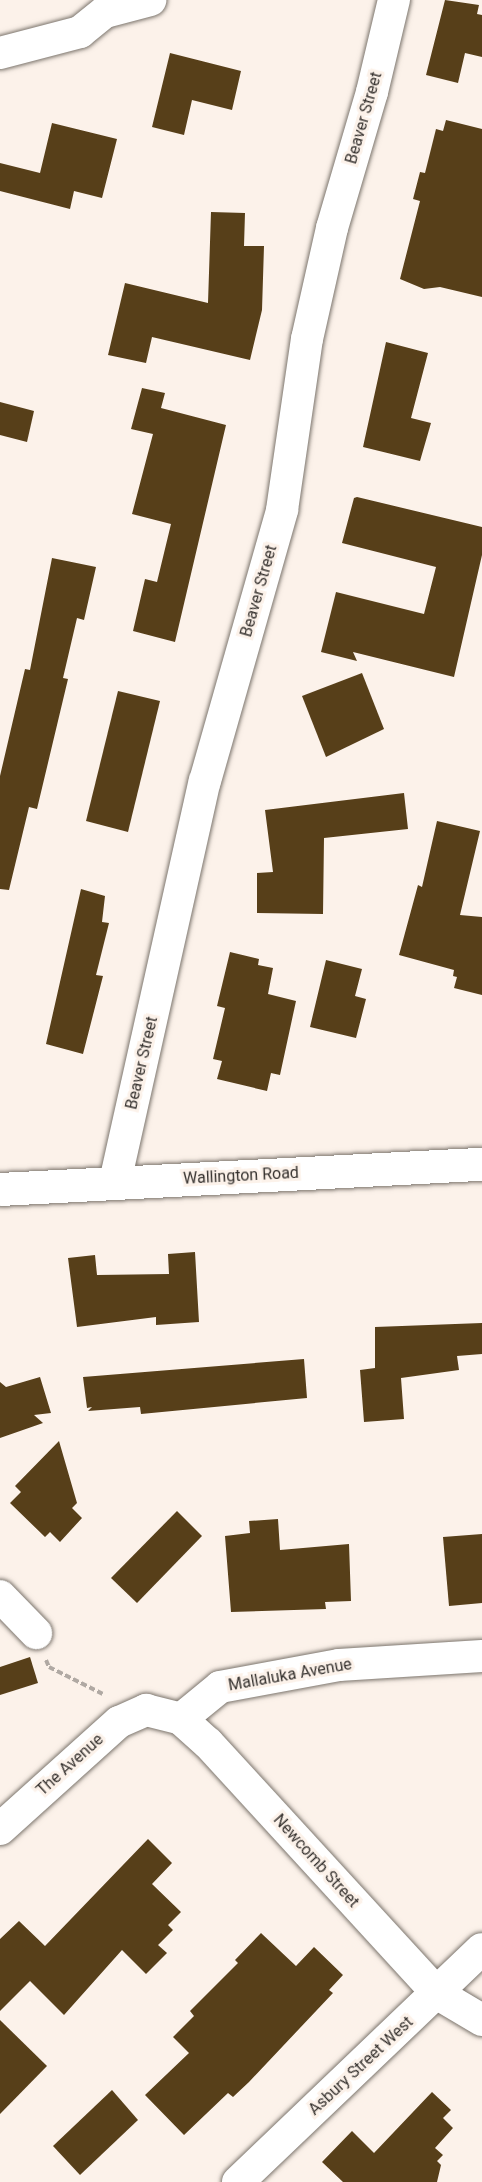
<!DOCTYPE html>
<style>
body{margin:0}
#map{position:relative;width:482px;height:2182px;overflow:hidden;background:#fcf2ea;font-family:Roboto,sans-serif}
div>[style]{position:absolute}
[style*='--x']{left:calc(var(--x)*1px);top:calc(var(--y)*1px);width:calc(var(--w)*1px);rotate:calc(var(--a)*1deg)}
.building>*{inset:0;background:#573f19}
.path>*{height:4px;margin-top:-2px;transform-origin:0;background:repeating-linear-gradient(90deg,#b0a9a3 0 6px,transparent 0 9px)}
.roads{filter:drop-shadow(0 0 2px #7c756d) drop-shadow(0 0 2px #7c756d)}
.minor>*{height:32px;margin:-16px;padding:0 16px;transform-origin:16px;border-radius:16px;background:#fff}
.tertiary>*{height:33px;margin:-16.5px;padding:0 16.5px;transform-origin:16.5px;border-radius:16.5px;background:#fff}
span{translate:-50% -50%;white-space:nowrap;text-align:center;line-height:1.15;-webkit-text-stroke:6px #fcf2ea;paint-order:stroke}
.street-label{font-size:16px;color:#35312e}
</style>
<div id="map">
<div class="building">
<i style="clip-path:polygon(445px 0,479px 5px,477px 14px,482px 15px,482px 57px,465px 53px,458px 83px,426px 75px)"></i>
<i style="clip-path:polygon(170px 53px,241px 71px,232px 110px,192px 100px,184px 135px,152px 127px)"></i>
<i style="clip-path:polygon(446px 120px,482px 129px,482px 297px,440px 287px,424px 289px,400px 279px,420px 201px,413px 199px,420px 172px,425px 173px,436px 129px,443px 131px)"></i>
<i style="clip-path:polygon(52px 123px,117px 139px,102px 198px,74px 191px,70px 209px,0 191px,0 163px,40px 173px)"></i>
<i style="clip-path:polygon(211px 212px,245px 213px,244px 246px,264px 246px,262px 310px,250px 360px,152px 337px,146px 363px,108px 355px,125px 283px,208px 303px)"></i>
<i style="clip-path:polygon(386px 342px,428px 353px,411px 418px,431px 423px,420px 461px,363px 447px)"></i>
<i style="clip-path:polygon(142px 388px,165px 393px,161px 408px,226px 425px,175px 642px,133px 631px,145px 579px,157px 582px,171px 524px,132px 514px,153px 434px,131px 429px)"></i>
<i style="clip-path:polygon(0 402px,34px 411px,27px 442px,0 435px)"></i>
<i style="clip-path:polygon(357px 497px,482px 527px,482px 555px,454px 677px,353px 652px,357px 661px,321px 652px,336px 592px,424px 614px,436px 567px,342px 543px,354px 498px)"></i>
<i style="clip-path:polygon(52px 558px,96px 567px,84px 620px,77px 618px,63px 678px,68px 679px,37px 809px,29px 807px,9px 890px,0 889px,0 776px,25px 669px,30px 670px)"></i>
<i style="clip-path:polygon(362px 673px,384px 729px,326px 757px,302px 696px)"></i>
<i style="clip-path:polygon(118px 691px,160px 701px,128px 832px,86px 821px)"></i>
<i style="clip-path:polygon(404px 793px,408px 829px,324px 838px,323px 914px,257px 913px,257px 873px,273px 872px,265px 810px)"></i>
<i style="clip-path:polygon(437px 821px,480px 831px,460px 915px,482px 917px,482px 995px,454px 988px,457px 977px,453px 976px,454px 970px,399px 955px,418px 885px,422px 887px)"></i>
<i style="clip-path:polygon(81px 889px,105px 896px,102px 922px,109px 923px,96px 975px,103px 976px,83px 1054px,46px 1044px)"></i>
<i style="clip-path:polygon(230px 952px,259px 959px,258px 965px,273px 968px,268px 994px,296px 1001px,280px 1075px,271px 1073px,267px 1091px,217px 1079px,222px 1061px,213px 1059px,225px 1008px,217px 1006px)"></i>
<i style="clip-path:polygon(326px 960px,362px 969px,355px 996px,366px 999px,356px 1038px,310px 1027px)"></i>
<i style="clip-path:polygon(195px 1252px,199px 1322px,156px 1325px,156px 1317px,77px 1327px,68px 1258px,95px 1255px,97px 1275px,169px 1274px,168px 1254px)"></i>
<i style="clip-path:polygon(482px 1323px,482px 1354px,457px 1356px,459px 1370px,401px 1378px,404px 1419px,364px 1422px,360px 1370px,375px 1368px,375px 1327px)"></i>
<i style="clip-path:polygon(304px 1359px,307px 1398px,141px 1414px,140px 1407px,88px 1411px,92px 1407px,87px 1408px,83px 1377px)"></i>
<i style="clip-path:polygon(40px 1377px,51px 1413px,34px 1415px,43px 1423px,0 1438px,0 1382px,6px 1387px)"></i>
<i style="clip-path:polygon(59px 1441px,77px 1503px,72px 1508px,82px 1518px,60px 1542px,50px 1532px,45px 1537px,10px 1503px,21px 1492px,15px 1486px)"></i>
<i style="clip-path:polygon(177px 1511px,202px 1536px,137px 1603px,111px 1578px)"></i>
<i style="clip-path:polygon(278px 1519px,280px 1550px,349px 1544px,351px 1601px,325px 1602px,326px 1609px,231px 1612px,225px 1536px,250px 1533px,249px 1521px)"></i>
<i style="clip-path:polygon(482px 1534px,482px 1603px,449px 1606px,443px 1537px)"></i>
<i style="clip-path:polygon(30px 1657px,38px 1683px,0 1695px,0 1667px)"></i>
<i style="clip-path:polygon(148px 1839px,172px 1863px,152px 1884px,181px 1912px,168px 1925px,173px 1930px,158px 1945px,167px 1953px,146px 1974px,122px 1950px,64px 2015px,30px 1981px,0 2011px,0 1939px,19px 1921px,45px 1946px)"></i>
<i style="clip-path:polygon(261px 1933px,296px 1966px,314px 1947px,343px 1975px,329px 1990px,333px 1993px,249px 2082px,233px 2097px,228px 2093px,184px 2135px,145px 2095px,189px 2053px,173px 2037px,194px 2016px,190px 2011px,238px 1963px,235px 1960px)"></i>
<i style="clip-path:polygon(0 2020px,47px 2066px,0 2114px)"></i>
<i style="clip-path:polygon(112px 2090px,138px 2120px,80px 2175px,53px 2146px)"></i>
<i style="clip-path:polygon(432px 2092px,451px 2110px,443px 2118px,453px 2128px,435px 2148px,443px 2155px,437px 2161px,441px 2165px,437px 2182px,343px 2182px,322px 2162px,352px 2131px,374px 2153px)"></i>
</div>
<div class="path">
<i style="--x:46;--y:1660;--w:8;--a:67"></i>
<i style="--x:49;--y:1667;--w:60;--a:26.6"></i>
</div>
<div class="roads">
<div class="minor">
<i style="--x:0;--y:53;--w:83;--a:-14.7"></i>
<i style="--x:80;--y:32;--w:32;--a:-39"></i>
<i style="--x:105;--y:12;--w:47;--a:-14.9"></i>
<i style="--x:115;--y:1182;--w:411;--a:-77.4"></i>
<i style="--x:205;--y:781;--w:282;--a:-74.1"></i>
<i style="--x:282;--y:510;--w:173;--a:-81.7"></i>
<i style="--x:307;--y:339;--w:114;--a:-77.3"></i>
<i style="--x:332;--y:228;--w:142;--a:-73.6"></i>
<i style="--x:372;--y:92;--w:95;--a:-76.6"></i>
<i style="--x:0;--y:1596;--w:52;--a:45.8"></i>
<i style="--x:181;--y:1719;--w:50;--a:-39.4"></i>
<i style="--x:220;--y:1687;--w:121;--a:-10.5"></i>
<i style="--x:339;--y:1665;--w:143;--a:-3.6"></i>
<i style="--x:0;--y:1829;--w:160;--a:-42"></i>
<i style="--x:119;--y:1722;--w:30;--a:-24"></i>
<i style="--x:146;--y:1710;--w:36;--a:14"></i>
<i style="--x:181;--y:1719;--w:36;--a:42"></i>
<i style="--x:208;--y:1743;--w:340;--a:47.5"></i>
<i style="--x:438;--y:1994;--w:51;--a:30.6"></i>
<i style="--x:238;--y:2182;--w:337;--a:-43.7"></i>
</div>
<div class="tertiary">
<i style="--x:0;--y:1189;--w:483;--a:-3"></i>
</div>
</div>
<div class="street-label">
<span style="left:364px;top:118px;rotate:-74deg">Beaver Street</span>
<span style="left:259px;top:591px;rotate:-74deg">Beaver Street</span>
<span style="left:142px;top:1063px;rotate:-77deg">Beaver Street</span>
<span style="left:241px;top:1176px;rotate:-3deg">Wallington Road</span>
<span style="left:290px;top:1675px;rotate:-10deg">Mallaluka Avenue</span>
<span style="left:70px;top:1765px;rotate:-42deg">The Avenue</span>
<span style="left:316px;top:1861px;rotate:48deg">Newcomb Street</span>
<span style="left:361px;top:2066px;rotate:-43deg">Asbury Street West</span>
</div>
</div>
